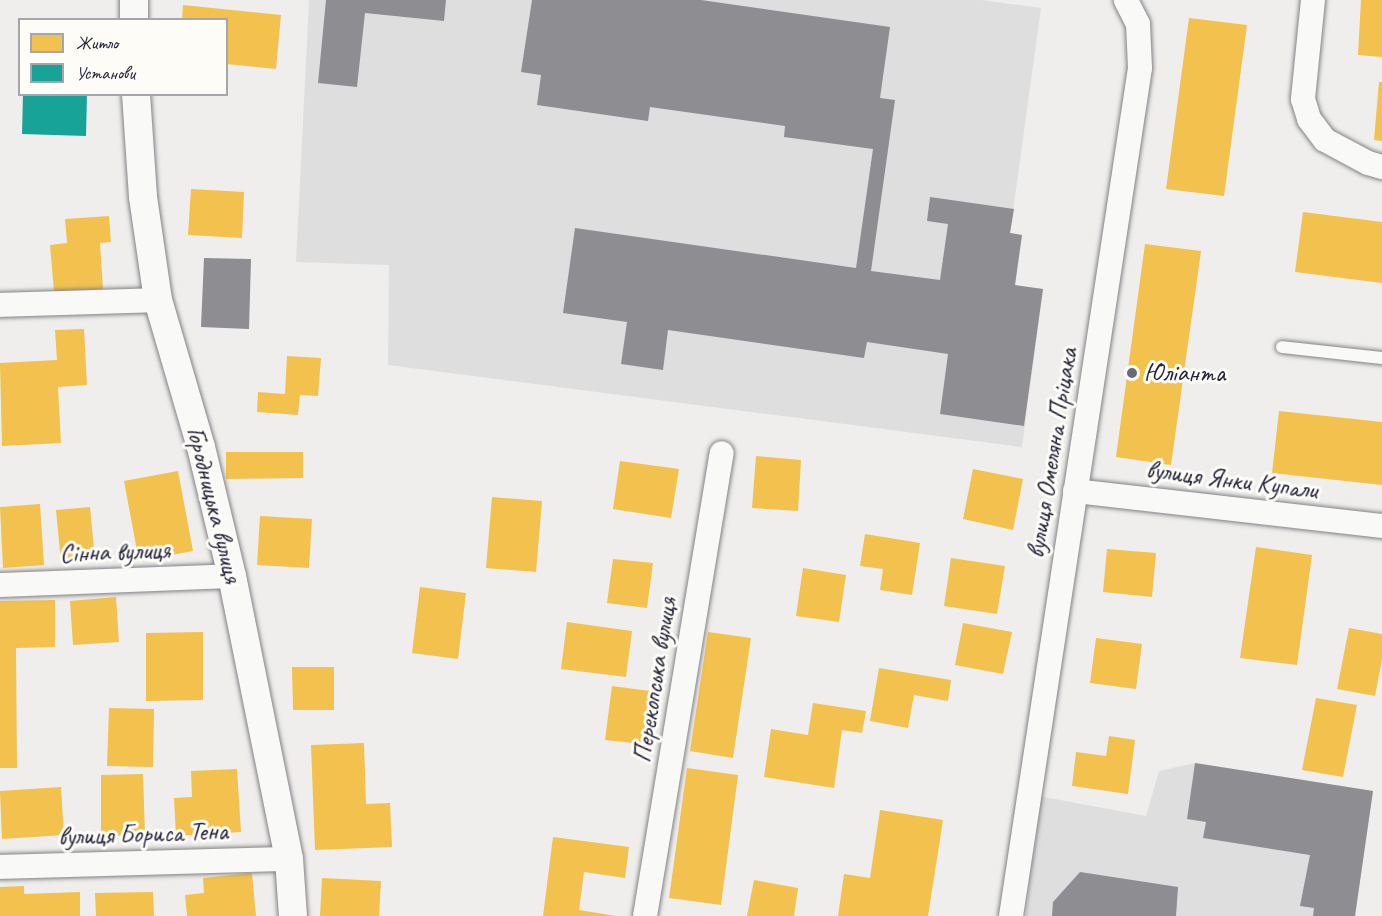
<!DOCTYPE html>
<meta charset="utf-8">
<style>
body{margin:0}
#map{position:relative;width:1382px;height:916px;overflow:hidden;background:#efeeed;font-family:Caveat,sans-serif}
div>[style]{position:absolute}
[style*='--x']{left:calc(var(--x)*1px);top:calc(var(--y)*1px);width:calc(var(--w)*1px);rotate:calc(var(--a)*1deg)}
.built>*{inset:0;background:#dfdede}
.homes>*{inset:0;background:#f2c14e}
.public>*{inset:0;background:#17a398}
.industry>*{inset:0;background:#8d8d92}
.roads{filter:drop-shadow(0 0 2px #838287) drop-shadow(0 0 2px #838287)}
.service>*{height:12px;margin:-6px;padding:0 6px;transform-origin:6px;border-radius:6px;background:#f9f9f7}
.minor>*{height:24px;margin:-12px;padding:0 12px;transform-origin:12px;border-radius:12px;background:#f9f9f7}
.tertiary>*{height:28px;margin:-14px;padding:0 14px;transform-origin:14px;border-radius:14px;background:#f9f9f7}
.dots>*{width:16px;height:16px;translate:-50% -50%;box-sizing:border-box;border:3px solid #fdfcf7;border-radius:50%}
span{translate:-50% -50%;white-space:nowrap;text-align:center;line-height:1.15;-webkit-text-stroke:6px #fdfcf7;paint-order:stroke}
.poi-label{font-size:26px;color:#22223b}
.left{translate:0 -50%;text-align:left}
.street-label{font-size:26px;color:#22223b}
.legend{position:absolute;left:18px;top:18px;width:210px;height:78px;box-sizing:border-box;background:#fdfcf7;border:2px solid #a5a5ac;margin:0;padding:8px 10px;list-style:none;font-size:18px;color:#22223b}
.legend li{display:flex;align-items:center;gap:12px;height:30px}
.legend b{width:30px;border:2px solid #a5a5ac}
</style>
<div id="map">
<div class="built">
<i style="clip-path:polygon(309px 0,982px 0,1041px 8px,1010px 233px,1022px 235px,1015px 285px,1043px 289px,1022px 447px,388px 365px,389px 265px,296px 262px)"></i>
<i style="clip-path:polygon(1195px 763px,1373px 791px,1355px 916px,1026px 916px,1039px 796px,1146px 816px,1159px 771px)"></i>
</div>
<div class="homes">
<i style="clip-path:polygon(1361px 0,1382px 0,1382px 57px,1358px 55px)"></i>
<i style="clip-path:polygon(183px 5px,281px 15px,276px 69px,226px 64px,226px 20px,182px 20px)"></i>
<i style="clip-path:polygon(1189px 18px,1247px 25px,1224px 196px,1166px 189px)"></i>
<i style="clip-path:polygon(1379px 82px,1382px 82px,1382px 141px,1374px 140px)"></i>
<i style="clip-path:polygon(191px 189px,244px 192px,242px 238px,188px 235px)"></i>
<i style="clip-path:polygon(1303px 212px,1382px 222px,1382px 283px,1295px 272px)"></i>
<i style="clip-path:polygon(109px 216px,111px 242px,100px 243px,103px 289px,54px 292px,50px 245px,67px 243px,65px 219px)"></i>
<i style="clip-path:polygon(1145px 244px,1201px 251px,1171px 465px,1116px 457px)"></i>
<i style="clip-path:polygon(84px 329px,87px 385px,58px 387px,61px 443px,2px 446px,0 363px,57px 360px,55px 330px)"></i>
<i style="clip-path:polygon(287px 356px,321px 358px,318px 396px,300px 395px,298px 415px,257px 412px,258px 392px,285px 394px)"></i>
<i style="clip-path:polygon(1279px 411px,1382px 422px,1382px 485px,1272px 473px)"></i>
<i style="clip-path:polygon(226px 452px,303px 452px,303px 478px,226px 479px)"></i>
<i style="clip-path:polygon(756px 456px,801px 460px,798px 511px,752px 508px)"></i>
<i style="clip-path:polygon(620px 461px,679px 469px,671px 518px,613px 509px)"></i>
<i style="clip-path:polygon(973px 469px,1023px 479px,1013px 530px,963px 519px)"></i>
<i style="clip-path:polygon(178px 471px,193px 551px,139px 561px,124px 481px)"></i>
<i style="clip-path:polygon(492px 497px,542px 501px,536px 572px,486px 568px)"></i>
<i style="clip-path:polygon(40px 504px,44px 565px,3px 568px,0 507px)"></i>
<i style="clip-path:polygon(90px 507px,95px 559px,61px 562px,56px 510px)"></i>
<i style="clip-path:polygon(260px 516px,312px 519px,309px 568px,257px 565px)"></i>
<i style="clip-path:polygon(865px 534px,920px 543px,912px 595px,880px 590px,883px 569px,860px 566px)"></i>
<i style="clip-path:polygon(1256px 547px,1312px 555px,1297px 665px,1240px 658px)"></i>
<i style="clip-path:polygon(1107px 549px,1156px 553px,1152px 597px,1103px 592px)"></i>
<i style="clip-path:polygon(951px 558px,1005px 566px,997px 614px,944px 606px)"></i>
<i style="clip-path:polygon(613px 559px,653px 563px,647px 608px,607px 603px)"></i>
<i style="clip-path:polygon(803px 568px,846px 575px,839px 622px,796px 616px)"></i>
<i style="clip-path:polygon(420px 587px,466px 593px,458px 659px,412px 653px)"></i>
<i style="clip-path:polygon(116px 597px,119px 642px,73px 645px,70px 601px)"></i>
<i style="clip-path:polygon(55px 600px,55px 647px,16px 648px,17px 768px,0 768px,0 601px)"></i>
<i style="clip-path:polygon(567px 622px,632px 631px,626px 677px,561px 669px)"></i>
<i style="clip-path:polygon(963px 623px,1012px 632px,1003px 674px,955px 665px)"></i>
<i style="clip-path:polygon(1349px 628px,1382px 634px,1382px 659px,1375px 696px,1337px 689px)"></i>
<i style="clip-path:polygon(203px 632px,203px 700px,146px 701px,146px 633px)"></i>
<i style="clip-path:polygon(708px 632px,751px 638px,733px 758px,690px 751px)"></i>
<i style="clip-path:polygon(1096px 638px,1142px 644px,1136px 689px,1090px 683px)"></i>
<i style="clip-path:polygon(292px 667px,334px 667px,334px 710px,293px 710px)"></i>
<i style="clip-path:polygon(879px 668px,951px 680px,948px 701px,914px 695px,908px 728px,870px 721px)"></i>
<i style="clip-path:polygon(612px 686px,650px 691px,643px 744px,605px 740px)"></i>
<i style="clip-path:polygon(1316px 698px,1357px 705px,1343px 777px,1302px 770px)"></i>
<i style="clip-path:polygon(813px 703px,866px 711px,862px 733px,842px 730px,834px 788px,764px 777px,771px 729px,808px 735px)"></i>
<i style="clip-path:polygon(109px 708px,154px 709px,153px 767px,107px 766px)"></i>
<i style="clip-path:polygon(1109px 736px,1135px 740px,1128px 794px,1072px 786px,1076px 752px,1106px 756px)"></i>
<i style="clip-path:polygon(364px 743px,366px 804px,390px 803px,392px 847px,315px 850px,311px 745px)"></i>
<i style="clip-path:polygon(687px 768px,738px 775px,721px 905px,669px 898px)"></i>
<i style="clip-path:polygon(237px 769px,241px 832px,176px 836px,174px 798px,192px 797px,191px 771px)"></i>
<i style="clip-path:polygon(143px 774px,145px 835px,101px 836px,101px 775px)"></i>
<i style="clip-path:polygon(61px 787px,64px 835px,2px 839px,0 791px)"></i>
<i style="clip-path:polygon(880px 810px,943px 820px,928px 916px,838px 916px,844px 874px,870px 878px)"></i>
<i style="clip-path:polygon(553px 837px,629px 847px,625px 878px,584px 872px,579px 910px,616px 916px,543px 916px)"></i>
<i style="clip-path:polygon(252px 873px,256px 916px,187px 916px,185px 895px,204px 893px,203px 878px)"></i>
<i style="clip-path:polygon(322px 878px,381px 881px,379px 916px,320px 916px)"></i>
<i style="clip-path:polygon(754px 880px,798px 888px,794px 916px,747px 916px)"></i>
<i style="clip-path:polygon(24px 886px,24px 894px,80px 892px,80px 916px,0 916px,0 887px)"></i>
<i style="clip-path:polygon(153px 892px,154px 916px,96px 916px,95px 893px)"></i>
</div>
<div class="public">
<i style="clip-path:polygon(23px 94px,87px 94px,86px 136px,22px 134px)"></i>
</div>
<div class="industry">
<i style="clip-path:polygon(326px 0,446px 0,444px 21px,365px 13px,357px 87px,318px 83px)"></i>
<i style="clip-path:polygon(532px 0,701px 0,890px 27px,880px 98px,895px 100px,871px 271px,940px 280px,948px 224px,927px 221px,930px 197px,1014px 209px,1010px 233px,1022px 235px,1015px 285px,1043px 289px,1024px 426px,940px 414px,948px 354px,867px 342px,864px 358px,668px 330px,663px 370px,621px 364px,627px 322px,563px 313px,575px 228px,856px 268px,873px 149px,784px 137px,785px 126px,650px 107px,648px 121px,537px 105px,541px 75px,521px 72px)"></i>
<i style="clip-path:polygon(204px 258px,251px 259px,249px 329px,201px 327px)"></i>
<i style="clip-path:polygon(1195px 763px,1373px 791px,1355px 916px,1313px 916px,1314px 908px,1300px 906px,1310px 855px,1203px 838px,1206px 822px,1187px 819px)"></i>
<i style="clip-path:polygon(1080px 872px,1178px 887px,1176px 916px,1052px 916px,1053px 902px)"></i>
</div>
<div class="roads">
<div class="service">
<i style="--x:1282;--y:347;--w:101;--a:6.3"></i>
</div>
<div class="minor">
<i style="--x:1313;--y:0;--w:100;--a:95.8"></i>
<i style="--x:1303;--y:99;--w:21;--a:73"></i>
<i style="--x:1309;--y:119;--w:26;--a:53"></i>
<i style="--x:1325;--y:140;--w:49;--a:28.1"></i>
<i style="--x:1368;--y:163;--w:15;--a:16"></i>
<i style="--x:0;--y:305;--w:158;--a:-1.8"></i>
<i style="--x:1075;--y:491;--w:309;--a:6.5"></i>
<i style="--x:0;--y:585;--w:232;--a:-2.2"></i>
<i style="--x:0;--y:867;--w:289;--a:-1.6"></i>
<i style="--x:645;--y:916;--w:469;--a:-80.6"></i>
<i style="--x:1011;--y:916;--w:858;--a:-81.35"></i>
<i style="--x:1140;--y:68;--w:44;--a:-92.6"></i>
<i style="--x:1138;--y:24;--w:27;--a:-117"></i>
</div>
<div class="tertiary">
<i style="--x:134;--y:0;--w:20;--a:90"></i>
<i style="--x:136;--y:94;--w:103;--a:86.1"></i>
<i style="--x:143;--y:197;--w:104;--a:81.7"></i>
<i style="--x:158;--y:300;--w:153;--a:73.7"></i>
<i style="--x:201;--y:447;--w:133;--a:76.5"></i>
<i style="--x:232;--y:576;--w:289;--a:78.6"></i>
<i style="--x:289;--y:859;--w:57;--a:86"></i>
</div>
</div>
<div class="dots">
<i style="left:1132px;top:373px;background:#6a6979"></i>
</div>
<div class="poi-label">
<span class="left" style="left:1144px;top:373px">Юліанта</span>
</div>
<div class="street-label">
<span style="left:1052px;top:453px;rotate:-81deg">вулиця Омеляна Пріцака</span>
<span style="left:1232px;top:480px;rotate:7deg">вулиця Янки Купали</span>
<span style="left:214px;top:505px;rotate:76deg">Городницька вулиця</span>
<span style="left:115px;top:552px;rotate:-2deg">Сінна вулиця</span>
<span style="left:655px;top:680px;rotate:-81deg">Перекопська вулиця</span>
<span style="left:143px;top:834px;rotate:-2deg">вулиця Бориса Тена</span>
</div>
<ul class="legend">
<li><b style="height:16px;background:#f2c14e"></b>Житло</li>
<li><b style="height:16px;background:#17a398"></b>Установи</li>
</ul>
</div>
